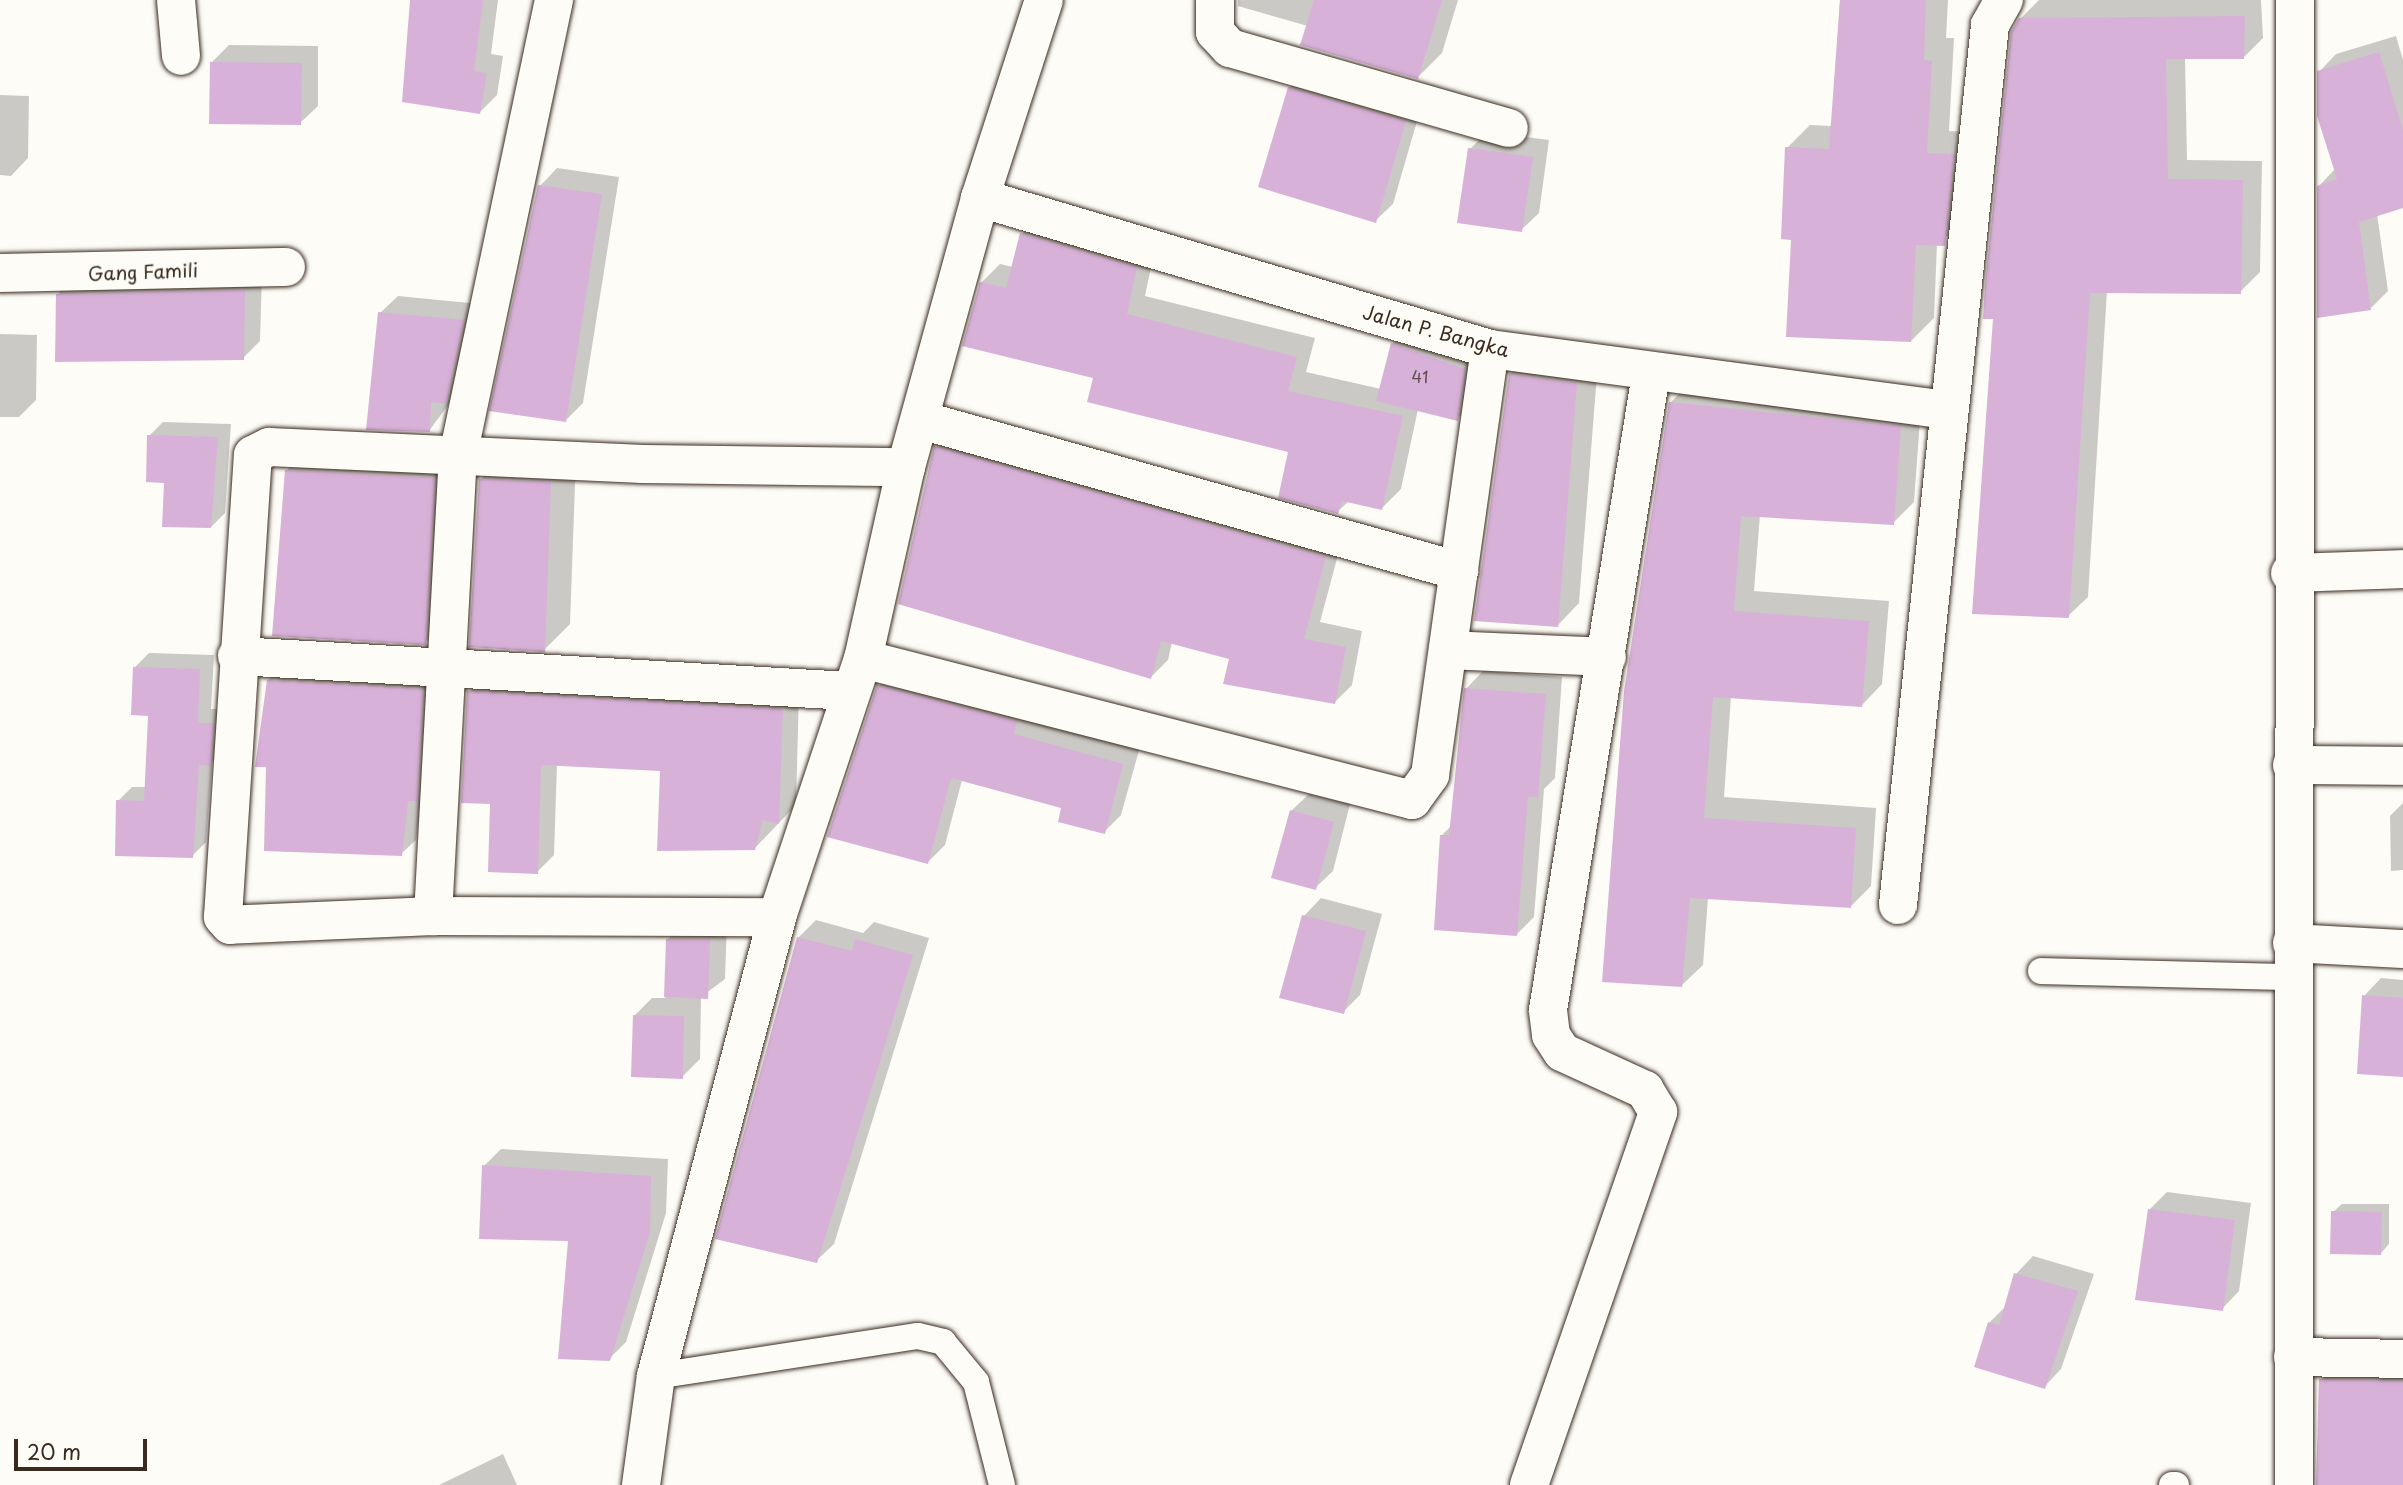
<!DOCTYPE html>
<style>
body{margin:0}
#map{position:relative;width:2403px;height:1485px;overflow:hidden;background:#fdfcf7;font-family:"Playpen Sans",sans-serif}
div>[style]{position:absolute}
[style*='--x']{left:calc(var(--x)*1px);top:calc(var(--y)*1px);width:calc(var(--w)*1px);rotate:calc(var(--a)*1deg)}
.shadow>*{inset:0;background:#0003}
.building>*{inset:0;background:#d8b1d9}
.roads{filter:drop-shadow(0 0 2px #3b2a1e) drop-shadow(0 0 2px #3b2a1e)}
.lane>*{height:26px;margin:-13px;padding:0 13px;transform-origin:13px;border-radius:13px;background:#fdfcf7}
.street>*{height:38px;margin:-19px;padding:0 19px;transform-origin:19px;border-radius:19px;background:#fdfcf7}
span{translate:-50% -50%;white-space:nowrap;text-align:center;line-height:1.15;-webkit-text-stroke:7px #fdfcf7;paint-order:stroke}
.number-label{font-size:16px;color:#624c4d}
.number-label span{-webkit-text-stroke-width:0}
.street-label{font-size:19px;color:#3b2a1e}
.scale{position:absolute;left:14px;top:1439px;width:133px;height:32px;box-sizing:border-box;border:4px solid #3b2a1e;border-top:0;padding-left:9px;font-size:21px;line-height:24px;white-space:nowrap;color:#3b2a1e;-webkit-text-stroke:5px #fdfcf7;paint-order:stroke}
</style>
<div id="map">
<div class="shadow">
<i style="clip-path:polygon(415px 0,498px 0,491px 54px,503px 56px,497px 95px,480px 112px)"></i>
<i style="clip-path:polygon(1238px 0,1458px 0,1442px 53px,1418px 77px,1308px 26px,1238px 6px)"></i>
<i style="clip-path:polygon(1840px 0,1948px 0,1946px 38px,1954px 38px,1949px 131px,1977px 132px,1967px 221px,1937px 244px,1934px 318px,1911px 341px,1793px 238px,1787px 148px,1810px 125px,1832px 126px)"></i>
<i style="clip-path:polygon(2039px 0,2261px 0,2263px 38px,2244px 57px,2185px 57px,2187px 160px,2262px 161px,2260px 272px,2240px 292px,2107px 291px,2088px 597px,2068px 616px,2020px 19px)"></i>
<i style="clip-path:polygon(2396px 36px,2403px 60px,2403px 206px,2377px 214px,2388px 291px,2371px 308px,2319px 186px,2335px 169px,2319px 72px,2336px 54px)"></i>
<i style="clip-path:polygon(229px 45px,318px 46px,318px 106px,300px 123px,212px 62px)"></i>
<i style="clip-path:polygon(1307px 71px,1422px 104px,1393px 204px,1375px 221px,1289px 88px)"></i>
<i style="clip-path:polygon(0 95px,29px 96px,28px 158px,11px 176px,0 175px)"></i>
<i style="clip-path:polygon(1487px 132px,1549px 140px,1539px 213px,1521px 230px,1470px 149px)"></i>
<i style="clip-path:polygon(557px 168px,619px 177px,583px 403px,565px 421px,540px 186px)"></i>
<i style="clip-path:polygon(1041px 215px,1155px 248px,1145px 296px,1315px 338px,1306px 372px,1381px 389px,1393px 343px,1410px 326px,1473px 352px,1475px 402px,1457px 419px,1418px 409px,1401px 489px,1382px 508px,1349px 501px,1337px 512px,1290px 451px,1095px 376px,981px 283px,1000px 264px,1013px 267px,1022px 234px)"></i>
<i style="clip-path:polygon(262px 273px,260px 341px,243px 358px,58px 294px,75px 277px)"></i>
<i style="clip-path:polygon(398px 296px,480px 304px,463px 385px,429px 431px,380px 313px)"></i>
<i style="clip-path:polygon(0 334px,37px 335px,36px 400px,19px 417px,0 417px)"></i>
<i style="clip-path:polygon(1532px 353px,1598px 362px,1579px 603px,1558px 625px,1510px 374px)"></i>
<i style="clip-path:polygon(1691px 382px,1921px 406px,1914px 502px,1893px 523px,1760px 515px,1754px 591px,1889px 601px,1882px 684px,1862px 705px,1731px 696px,1724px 797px,1876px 808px,1871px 886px,1850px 907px,1708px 898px,1703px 965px,1682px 985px,1670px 403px)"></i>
<i style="clip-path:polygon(163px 422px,231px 424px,225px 513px,211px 527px,166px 481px,149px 436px)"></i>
<i style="clip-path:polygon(953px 430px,1342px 540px,1320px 622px,1362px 631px,1352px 685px,1335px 702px,1232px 658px,1172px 642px,1168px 660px,1151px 677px,936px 447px)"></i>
<i style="clip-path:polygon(303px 454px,451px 462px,442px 626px,425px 643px,287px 470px)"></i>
<i style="clip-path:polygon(506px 454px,576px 457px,570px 624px,544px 650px,480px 480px)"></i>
<i style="clip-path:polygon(149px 653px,214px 655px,211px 709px,227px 709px,225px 749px,212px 762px,206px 842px,192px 856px,118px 801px,132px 787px,147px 787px,149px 714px,134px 668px)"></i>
<i style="clip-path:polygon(283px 666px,437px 675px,416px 840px,401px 854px,268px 766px,268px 680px)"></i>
<i style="clip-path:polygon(896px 669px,1140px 747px,1121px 815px,1104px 832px,1063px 807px,962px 780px,945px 845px,928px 862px,879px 686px)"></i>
<i style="clip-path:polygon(1483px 671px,1562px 677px,1555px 778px,1544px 789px,1534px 917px,1517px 934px,1442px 835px,1452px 825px,1466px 689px)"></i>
<i style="clip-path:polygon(486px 674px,799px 692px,796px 805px,755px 848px,662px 769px,557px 764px,554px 855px,537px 872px,492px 802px,469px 692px)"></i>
<i style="clip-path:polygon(1309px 794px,1350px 804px,1333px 871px,1315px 888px,1291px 811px)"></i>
<i style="clip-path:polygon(2403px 803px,2403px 870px,2391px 871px,2390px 816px)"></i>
<i style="clip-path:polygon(1321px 898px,1382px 914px,1360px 995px,1343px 1012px,1304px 916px)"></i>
<i style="clip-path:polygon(816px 920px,863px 933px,874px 922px,929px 938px,834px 1244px,816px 1261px,798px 938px)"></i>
<i style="clip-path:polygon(685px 922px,727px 922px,725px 979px,701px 997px,700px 1059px,682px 1077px,635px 1015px,652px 998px,665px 998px,668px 939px)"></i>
<i style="clip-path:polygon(2381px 978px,2403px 980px,2403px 1075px,2364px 996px)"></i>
<i style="clip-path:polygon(501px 1149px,668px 1159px,666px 1213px,626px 1342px,609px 1359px,570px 1240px,484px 1166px)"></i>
<i style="clip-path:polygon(2167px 1192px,2251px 1203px,2239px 1291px,2222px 1309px,2149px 1210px)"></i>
<i style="clip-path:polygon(2342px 1204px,2389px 1204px,2389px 1244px,2381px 1253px,2333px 1212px)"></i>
<i style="clip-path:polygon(2033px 1256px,2094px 1274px,2061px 1369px,2044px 1387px,1989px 1323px,2006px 1306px,2016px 1274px)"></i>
<i style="clip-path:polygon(2403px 1358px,2403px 1485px,2318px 1485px,2321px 1380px,2341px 1360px)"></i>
<i style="clip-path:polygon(503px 1454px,517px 1485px,439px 1485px)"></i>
</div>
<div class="building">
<i style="clip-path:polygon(410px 0,483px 0,474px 71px,487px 73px,480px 114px,402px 102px)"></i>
<i style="clip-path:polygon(1314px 0,1442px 0,1418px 79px,1300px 45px)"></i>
<i style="clip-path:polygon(1840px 0,1926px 0,1924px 60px,1932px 61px,1927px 153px,1954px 154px,1945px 246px,1916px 245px,1911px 342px,1786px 337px,1791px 240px,1781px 239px,1785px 147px,1829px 149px)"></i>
<i style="clip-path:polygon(2245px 16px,2244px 59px,2166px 59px,2168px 179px,2243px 180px,2241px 294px,2090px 293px,2069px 618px,1972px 614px,1993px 319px,1983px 319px,1985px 285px,2011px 32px,2019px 18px)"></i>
<i style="clip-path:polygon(2379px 52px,2403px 130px,2403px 208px,2359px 222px,2371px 310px,2317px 318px,2317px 186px,2337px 179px,2317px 116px,2317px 71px)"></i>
<i style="clip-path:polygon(210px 62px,302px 63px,301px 125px,209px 124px)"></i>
<i style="clip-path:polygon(1288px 87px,1406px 121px,1376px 223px,1258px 187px)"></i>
<i style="clip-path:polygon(1468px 148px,1533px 157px,1522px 232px,1457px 223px)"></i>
<i style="clip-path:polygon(538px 185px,602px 194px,566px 422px,489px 411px)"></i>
<i style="clip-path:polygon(1020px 233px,1137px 267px,1127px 314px,1297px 357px,1288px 391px,1403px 416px,1382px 510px,1342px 501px,1338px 514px,1278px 498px,1288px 452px,1087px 402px,1093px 378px,962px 346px,980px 282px,1006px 288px)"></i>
<i style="clip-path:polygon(245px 290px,244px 360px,55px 362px,56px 294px)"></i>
<i style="clip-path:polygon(378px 312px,464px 320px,446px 404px,431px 402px,430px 432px,366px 430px)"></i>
<i style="clip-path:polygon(1391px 343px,1465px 369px,1458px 421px,1376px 401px)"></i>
<i style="clip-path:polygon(1509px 374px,1577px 383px,1558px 627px,1474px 621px)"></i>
<i style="clip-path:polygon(1669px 402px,1901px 426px,1894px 525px,1741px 516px,1734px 611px,1869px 621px,1862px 707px,1713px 697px,1704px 818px,1856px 828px,1851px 908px,1690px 898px,1682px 987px,1602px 982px,1624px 691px)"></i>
<i style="clip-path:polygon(147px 435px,218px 437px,211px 528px,162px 527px,164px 483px,146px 482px)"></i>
<i style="clip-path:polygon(934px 446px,1326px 557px,1304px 639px,1346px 647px,1335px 704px,1223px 684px,1229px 659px,1161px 641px,1151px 679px,898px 604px)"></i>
<i style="clip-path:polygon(285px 470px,435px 478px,426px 645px,272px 636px)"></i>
<i style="clip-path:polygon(479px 479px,551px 482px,545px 652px,469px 647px)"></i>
<i style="clip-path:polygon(133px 667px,200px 669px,198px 723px,214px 723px,211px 766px,199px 765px,193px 858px,115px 856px,116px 800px,144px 801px,148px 716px,131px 715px)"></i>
<i style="clip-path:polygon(267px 680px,423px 689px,417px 801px,408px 801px,402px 856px,264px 851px,266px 767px,255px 767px)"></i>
<i style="clip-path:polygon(877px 685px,1017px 721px,1014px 734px,1123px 764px,1105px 834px,1058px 822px,1061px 808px,951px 778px,928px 864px,827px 837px)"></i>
<i style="clip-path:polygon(1464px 688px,1546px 694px,1538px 797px,1528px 796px,1517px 936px,1434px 930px,1440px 835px,1449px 835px)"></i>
<i style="clip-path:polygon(467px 691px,783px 709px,779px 824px,763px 820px,755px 850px,657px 851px,660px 771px,541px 765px,538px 874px,488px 872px,490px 804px,461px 803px)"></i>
<i style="clip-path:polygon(1290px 810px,1334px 822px,1316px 890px,1271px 878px)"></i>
<i style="clip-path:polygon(1302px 915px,1366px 931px,1344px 1014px,1279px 998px)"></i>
<i style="clip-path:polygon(797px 937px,852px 951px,855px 939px,913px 955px,817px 1263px,715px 1239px)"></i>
<i style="clip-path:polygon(666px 939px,710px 939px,708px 999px,664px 997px)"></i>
<i style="clip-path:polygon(2362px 995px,2403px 998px,2403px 1077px,2357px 1074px)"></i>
<i style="clip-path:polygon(633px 1015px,684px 1016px,683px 1079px,631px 1077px)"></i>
<i style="clip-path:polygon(482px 1165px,651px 1176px,650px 1232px,610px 1361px,558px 1359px,568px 1241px,479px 1239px)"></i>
<i style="clip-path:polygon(2148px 1209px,2235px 1220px,2223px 1311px,2135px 1300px)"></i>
<i style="clip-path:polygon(2331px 1211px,2382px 1212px,2381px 1255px,2330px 1254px)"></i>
<i style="clip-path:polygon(2014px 1273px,2078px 1291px,2045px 1389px,1974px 1367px,1988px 1322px,1999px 1325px)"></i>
<i style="clip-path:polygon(2319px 1379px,2403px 1381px,2403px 1485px,2316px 1485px)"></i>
</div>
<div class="roads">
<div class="lane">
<i style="--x:2041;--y:971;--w:251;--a:1.4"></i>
<i style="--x:656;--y:1376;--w:265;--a:-8.7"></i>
<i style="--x:918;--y:1336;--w:26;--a:13"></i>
<i style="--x:943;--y:1342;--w:52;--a:50.5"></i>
<i style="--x:976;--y:1382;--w:106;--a:75.8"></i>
<i style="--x:2172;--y:1485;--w:4;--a:0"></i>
</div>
<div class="street">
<i style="--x:176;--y:0;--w:56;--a:84.9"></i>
<i style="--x:554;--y:0;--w:464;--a:101.9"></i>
<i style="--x:458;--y:454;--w:463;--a:93.1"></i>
<i style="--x:433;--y:916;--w:344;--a:0.2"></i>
<i style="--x:1215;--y:0;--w:32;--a:90"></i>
<i style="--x:1215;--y:32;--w:22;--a:47"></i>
<i style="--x:1230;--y:48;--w:290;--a:16"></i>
<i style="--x:980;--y:198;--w:532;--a:16.49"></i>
<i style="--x:1490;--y:349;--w:459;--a:7.6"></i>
<i style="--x:0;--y:273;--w:286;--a:-1.2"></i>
<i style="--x:921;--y:420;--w:559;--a:15.68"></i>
<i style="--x:2290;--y:573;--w:113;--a:-2"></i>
<i style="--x:1448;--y:650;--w:159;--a:2.5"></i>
<i style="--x:237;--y:656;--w:614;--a:3.27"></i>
<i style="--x:863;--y:659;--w:567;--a:14.4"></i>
<i style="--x:1412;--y:800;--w:31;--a:-54"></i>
<i style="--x:1430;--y:775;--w:430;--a:-82"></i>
<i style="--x:2292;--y:765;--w:111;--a:0.5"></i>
<i style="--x:1898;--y:905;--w:885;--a:-84.03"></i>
<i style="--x:1990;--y:25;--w:29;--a:-61"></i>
<i style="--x:433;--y:916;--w:203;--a:177.5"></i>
<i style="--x:230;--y:925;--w:11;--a:-131"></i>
<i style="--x:223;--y:917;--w:463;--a:-86.3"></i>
<i style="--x:253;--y:455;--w:18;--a:-27"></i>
<i style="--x:269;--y:447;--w:374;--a:2.6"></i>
<i style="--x:643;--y:464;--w:263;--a:0.7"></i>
<i style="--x:2292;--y:943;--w:111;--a:3.1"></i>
<i style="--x:2293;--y:1357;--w:110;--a:1"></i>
<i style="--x:641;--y:1485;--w:110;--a:-82.2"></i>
<i style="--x:656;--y:1376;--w:475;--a:-75.2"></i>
<i style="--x:777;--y:917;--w:272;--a:-71.6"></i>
<i style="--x:863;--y:659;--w:197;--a:-77.4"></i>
<i style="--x:906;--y:467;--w:279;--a:-74.6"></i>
<i style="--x:980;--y:198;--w:208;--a:-72.1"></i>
<i style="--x:1529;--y:1485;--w:395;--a:-70.9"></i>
<i style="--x:1658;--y:1112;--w:26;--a:-121"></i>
<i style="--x:1645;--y:1090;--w:91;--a:-155.4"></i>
<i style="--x:1562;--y:1052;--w:20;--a:-123"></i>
<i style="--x:1551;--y:1035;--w:25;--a:-97"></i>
<i style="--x:1548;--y:1010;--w:644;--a:-80.8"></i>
<i style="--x:2294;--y:1485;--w:1485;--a:-89.96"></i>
</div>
</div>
<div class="number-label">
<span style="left:1420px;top:376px">41</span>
</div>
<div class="street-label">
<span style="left:143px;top:272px;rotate:-2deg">Gang Famili</span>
<span style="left:1436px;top:331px;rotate:15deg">Jalan P. Bangka</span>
</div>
<div class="scale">20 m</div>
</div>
